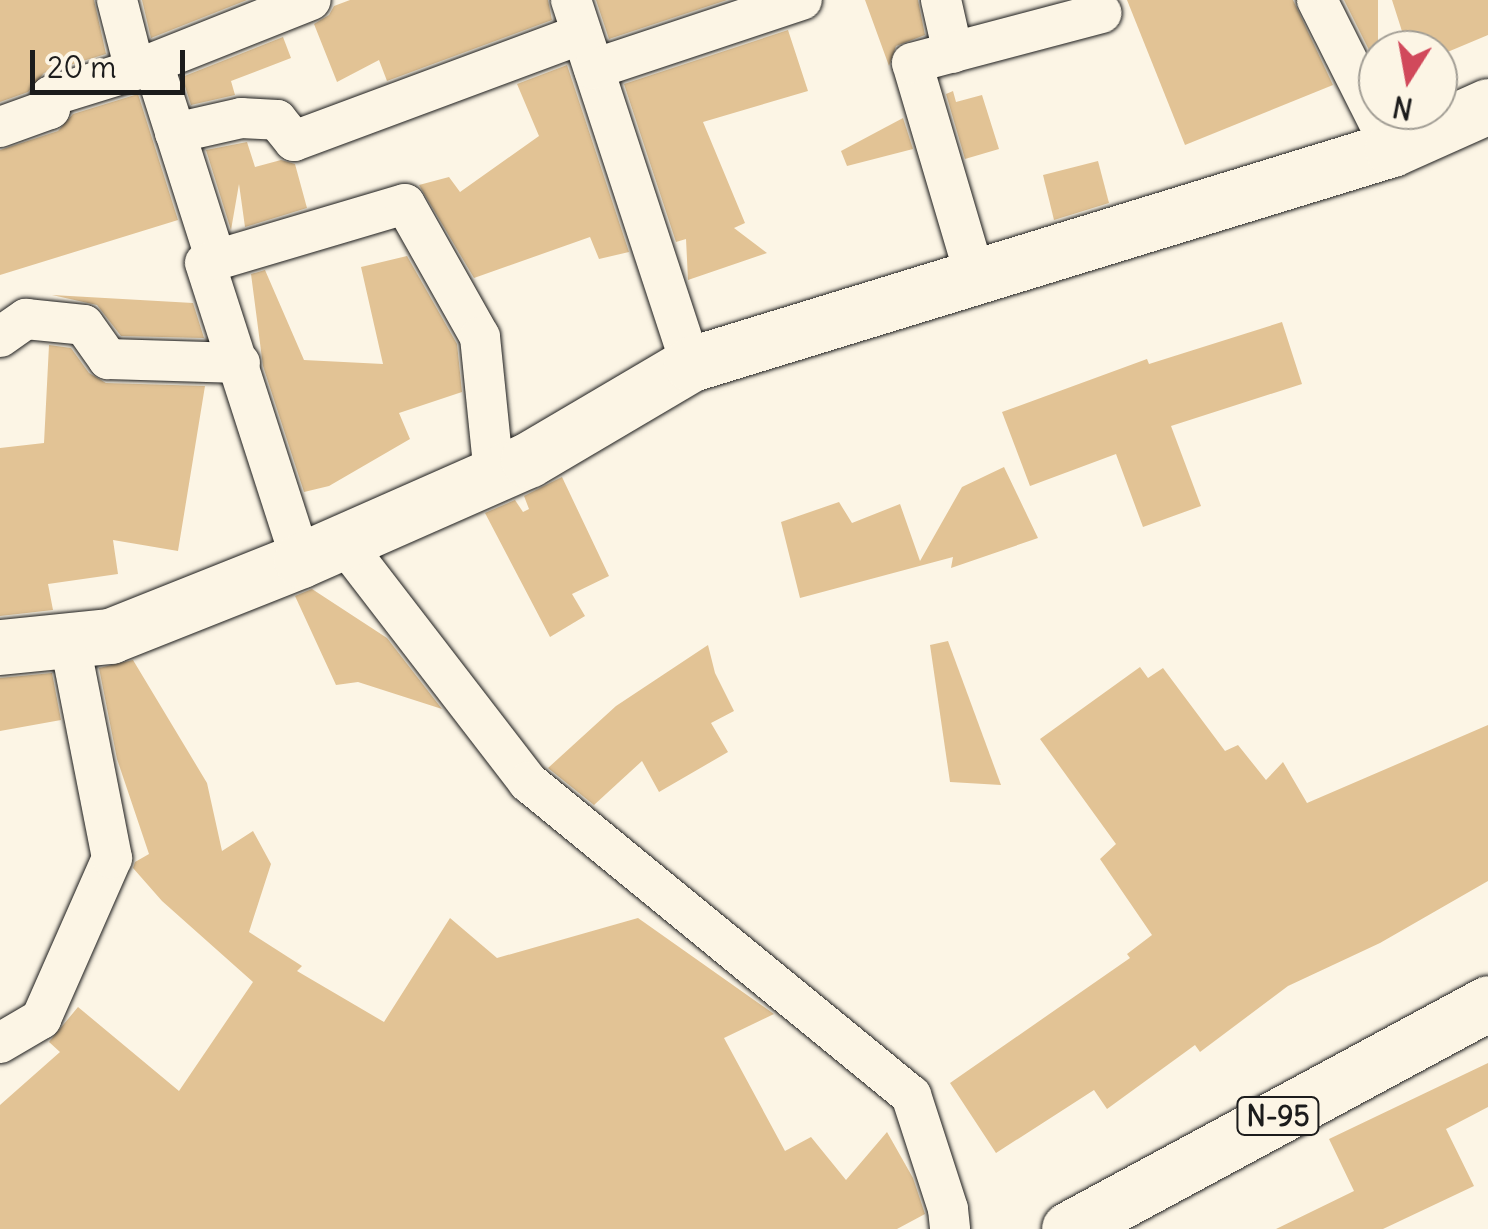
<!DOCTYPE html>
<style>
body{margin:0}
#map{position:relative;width:1488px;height:1229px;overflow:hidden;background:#fcf5e5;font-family:Delius,sans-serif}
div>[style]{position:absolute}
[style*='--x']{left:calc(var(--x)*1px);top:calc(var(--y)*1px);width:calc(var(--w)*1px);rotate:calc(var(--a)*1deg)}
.building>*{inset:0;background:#e2c395}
.roads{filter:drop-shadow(0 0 2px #1c1c1c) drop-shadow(0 0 2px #1c1c1c)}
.minor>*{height:40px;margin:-20px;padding:0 20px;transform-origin:20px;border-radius:20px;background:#fcf5e5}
.secondary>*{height:55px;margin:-27.5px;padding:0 27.5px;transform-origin:27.5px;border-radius:27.5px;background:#fcf5e5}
.trunk>*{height:55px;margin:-27.5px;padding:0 27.5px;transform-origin:27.5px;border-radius:27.5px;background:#fcf5e5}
span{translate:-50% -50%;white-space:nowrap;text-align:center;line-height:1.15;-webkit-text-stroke:8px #fcf5e5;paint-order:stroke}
.shield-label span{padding:2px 8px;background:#fcf5e5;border:2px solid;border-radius:8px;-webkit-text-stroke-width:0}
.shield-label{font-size:28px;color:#1c1c1c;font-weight:700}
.north{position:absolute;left:1358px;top:30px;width:100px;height:100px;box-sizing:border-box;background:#fcf5e5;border:2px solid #a29e95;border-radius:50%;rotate:191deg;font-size:28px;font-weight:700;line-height:40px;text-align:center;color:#1c1c1c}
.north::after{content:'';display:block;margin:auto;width:35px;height:45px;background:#d1495b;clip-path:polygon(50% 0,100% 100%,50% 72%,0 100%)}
.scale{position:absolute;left:30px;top:50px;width:155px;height:45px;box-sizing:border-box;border:5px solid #1c1c1c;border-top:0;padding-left:12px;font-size:30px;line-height:35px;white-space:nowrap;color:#1c1c1c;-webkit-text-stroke:8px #fcf5e5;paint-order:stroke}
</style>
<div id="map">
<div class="building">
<i style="clip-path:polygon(0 0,94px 0,106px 54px,44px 73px,28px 92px,0 102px)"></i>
<i style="clip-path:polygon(142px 0,247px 0,151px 38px)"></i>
<i style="clip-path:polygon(350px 0,548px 0,552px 20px,387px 81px,379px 60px,337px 82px,314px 24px,329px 15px,334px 6px)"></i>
<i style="clip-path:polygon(596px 0,727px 0,609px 39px)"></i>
<i style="clip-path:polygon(865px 0,918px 0,925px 35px,896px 46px,889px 66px)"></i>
<i style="clip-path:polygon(1127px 0,1293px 0,1333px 85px,1185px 145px)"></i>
<i style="clip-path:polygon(1344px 0,1378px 0,1378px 66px,1377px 66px)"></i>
<i style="clip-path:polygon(1392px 0,1488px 0,1488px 35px,1438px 56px,1438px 50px,1408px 50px)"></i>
<i style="clip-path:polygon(788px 30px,808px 91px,703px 122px,745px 223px,734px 228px,767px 253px,688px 280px,686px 239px,676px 242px,624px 84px)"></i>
<i style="clip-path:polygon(283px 37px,291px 58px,231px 81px,235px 95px,191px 105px,182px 77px)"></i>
<i style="clip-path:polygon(567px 65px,629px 252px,599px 259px,590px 237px,474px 278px,419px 185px,449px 177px,460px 192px,539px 136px,517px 84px)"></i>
<i style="clip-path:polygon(953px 91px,956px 102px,982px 95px,999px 149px,965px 159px,946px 94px)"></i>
<i style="clip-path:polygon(138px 94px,178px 220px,0 275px,0 150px,58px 131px,73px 114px)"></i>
<i style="clip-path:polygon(903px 118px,913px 149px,847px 166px,841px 151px)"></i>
<i style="clip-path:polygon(247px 142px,255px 167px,281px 160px,295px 164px,307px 208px,245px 227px,239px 184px,231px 230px,206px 150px)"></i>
<i style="clip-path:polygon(1098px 161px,1109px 203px,1054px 220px,1043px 175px)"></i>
<i style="clip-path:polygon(407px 256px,457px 344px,462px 392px,399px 413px,410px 439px,329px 486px,304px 492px,263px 366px,251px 274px,265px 270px,304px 360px,383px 364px,361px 267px)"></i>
<i style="clip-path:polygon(52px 295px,193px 303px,204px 338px,121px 336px,97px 305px)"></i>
<i style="clip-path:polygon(1282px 322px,1302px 384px,1171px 426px,1201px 506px,1143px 527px,1116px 454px,1030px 486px,1002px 412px,1147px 359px,1149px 364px)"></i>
<i style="clip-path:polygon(49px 345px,71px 348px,89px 373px,106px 383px,205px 386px,178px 551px,113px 540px,118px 574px,48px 584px,53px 610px,0 616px,0 448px,44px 443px)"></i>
<i style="clip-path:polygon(1004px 467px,1038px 538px,951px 568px,953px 557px,800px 598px,781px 522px,839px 502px,852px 523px,900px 504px,920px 561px,962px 487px)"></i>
<i style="clip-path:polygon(562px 477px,609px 576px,572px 594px,585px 616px,550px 637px,485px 513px,515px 500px,523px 512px,529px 509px,524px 496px)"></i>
<i style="clip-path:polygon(312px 589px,387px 638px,442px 709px,358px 682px,336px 685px,295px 596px)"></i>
<i style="clip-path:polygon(948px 641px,1001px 785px,950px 782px,930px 645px)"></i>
<i style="clip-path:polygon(708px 645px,715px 673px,734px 711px,711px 723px,728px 752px,659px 792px,642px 761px,594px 805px,548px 768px,616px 706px)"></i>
<i style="clip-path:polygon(133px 660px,207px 783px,222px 851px,253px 831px,271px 864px,249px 932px,302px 966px,297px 971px,384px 1022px,450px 918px,497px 958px,638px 918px,774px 1014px,724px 1038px,785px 1151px,811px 1137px,846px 1180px,887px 1132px,913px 1178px,925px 1214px,897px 1229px,0 1229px,0 1105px,60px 1052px,49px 1042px,78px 1007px,179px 1091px,253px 982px,162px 901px,133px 868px,135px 862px,149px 854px,117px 759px,99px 668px)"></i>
<i style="clip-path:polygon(1140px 667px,1148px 678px,1163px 668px,1225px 751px,1238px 745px,1266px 780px,1283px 762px,1307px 803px,1488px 725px,1488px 881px,1380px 943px,1288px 986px,1200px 1052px,1195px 1045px,1107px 1109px,1094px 1090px,996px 1153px,950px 1083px,1130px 958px,1127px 954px,1152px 935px,1100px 859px,1116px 844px,1040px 739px)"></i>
<i style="clip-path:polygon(52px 673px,61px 720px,0 731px,0 678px)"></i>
<i style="clip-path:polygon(1488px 1063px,1488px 1107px,1446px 1129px,1474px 1186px,1383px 1229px,1276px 1229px,1354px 1191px,1329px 1139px)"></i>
</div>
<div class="roads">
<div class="minor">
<i style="--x:117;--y:0;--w:72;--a:75.6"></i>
<i style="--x:571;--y:0;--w:383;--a:71.8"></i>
<i style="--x:941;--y:0;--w:54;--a:77.2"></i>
<i style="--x:1317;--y:0;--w:167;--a:63.3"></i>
<i style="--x:153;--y:63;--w:207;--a:72.3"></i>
<i style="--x:216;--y:260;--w:11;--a:165"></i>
<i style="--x:205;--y:263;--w:312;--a:72.1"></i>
<i style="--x:594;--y:69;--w:219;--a:-18.4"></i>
<i style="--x:0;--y:127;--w:53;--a:-19.8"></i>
<i style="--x:50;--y:109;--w:13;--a:-86"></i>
<i style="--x:51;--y:96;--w:88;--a:-17.2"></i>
<i style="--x:135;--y:70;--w:189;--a:-21.7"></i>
<i style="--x:175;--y:133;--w:68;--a:-12.8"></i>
<i style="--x:241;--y:118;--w:36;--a:3"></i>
<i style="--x:277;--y:120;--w:27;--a:51"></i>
<i style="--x:294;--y:141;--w:307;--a:-20.4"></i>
<i style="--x:216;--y:260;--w:197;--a:-16.5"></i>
<i style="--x:405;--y:204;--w:153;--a:60.6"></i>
<i style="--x:480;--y:337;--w:139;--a:84.2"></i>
<i style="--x:976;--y:279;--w:225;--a:-106.5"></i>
<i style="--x:912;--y:63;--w:196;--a:-14.8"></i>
<i style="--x:0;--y:337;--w:32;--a:-35"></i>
<i style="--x:26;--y:319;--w:58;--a:5.9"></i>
<i style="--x:84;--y:325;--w:42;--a:54.8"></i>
<i style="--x:108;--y:359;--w:132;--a:1.7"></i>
<i style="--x:344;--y:543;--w:302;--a:52.4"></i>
<i style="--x:528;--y:782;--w:495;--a:39.3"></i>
<i style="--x:911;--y:1095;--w:120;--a:72"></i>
<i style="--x:948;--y:1209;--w:20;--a:84"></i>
<i style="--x:0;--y:1043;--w:48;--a:-30.3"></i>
<i style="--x:41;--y:1019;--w:176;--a:-66.2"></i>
<i style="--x:112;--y:858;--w:223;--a:-101.1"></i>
</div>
<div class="secondary">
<i style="--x:0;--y:647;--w:111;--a:-5.7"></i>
<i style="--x:110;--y:636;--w:206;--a:-21.7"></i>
<i style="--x:301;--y:560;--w:248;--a:-23.8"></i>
<i style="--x:528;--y:460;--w:189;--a:-30.5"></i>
<i style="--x:691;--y:364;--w:733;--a:-17.05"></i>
<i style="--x:1392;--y:149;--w:105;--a:-24.1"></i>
</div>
<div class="trunk">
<i style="--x:1069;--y:1229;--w:476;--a:-28.3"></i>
</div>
</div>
<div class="shield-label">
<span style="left:1278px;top:1116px">N-95</span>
</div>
<div class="north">N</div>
<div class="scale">20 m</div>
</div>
